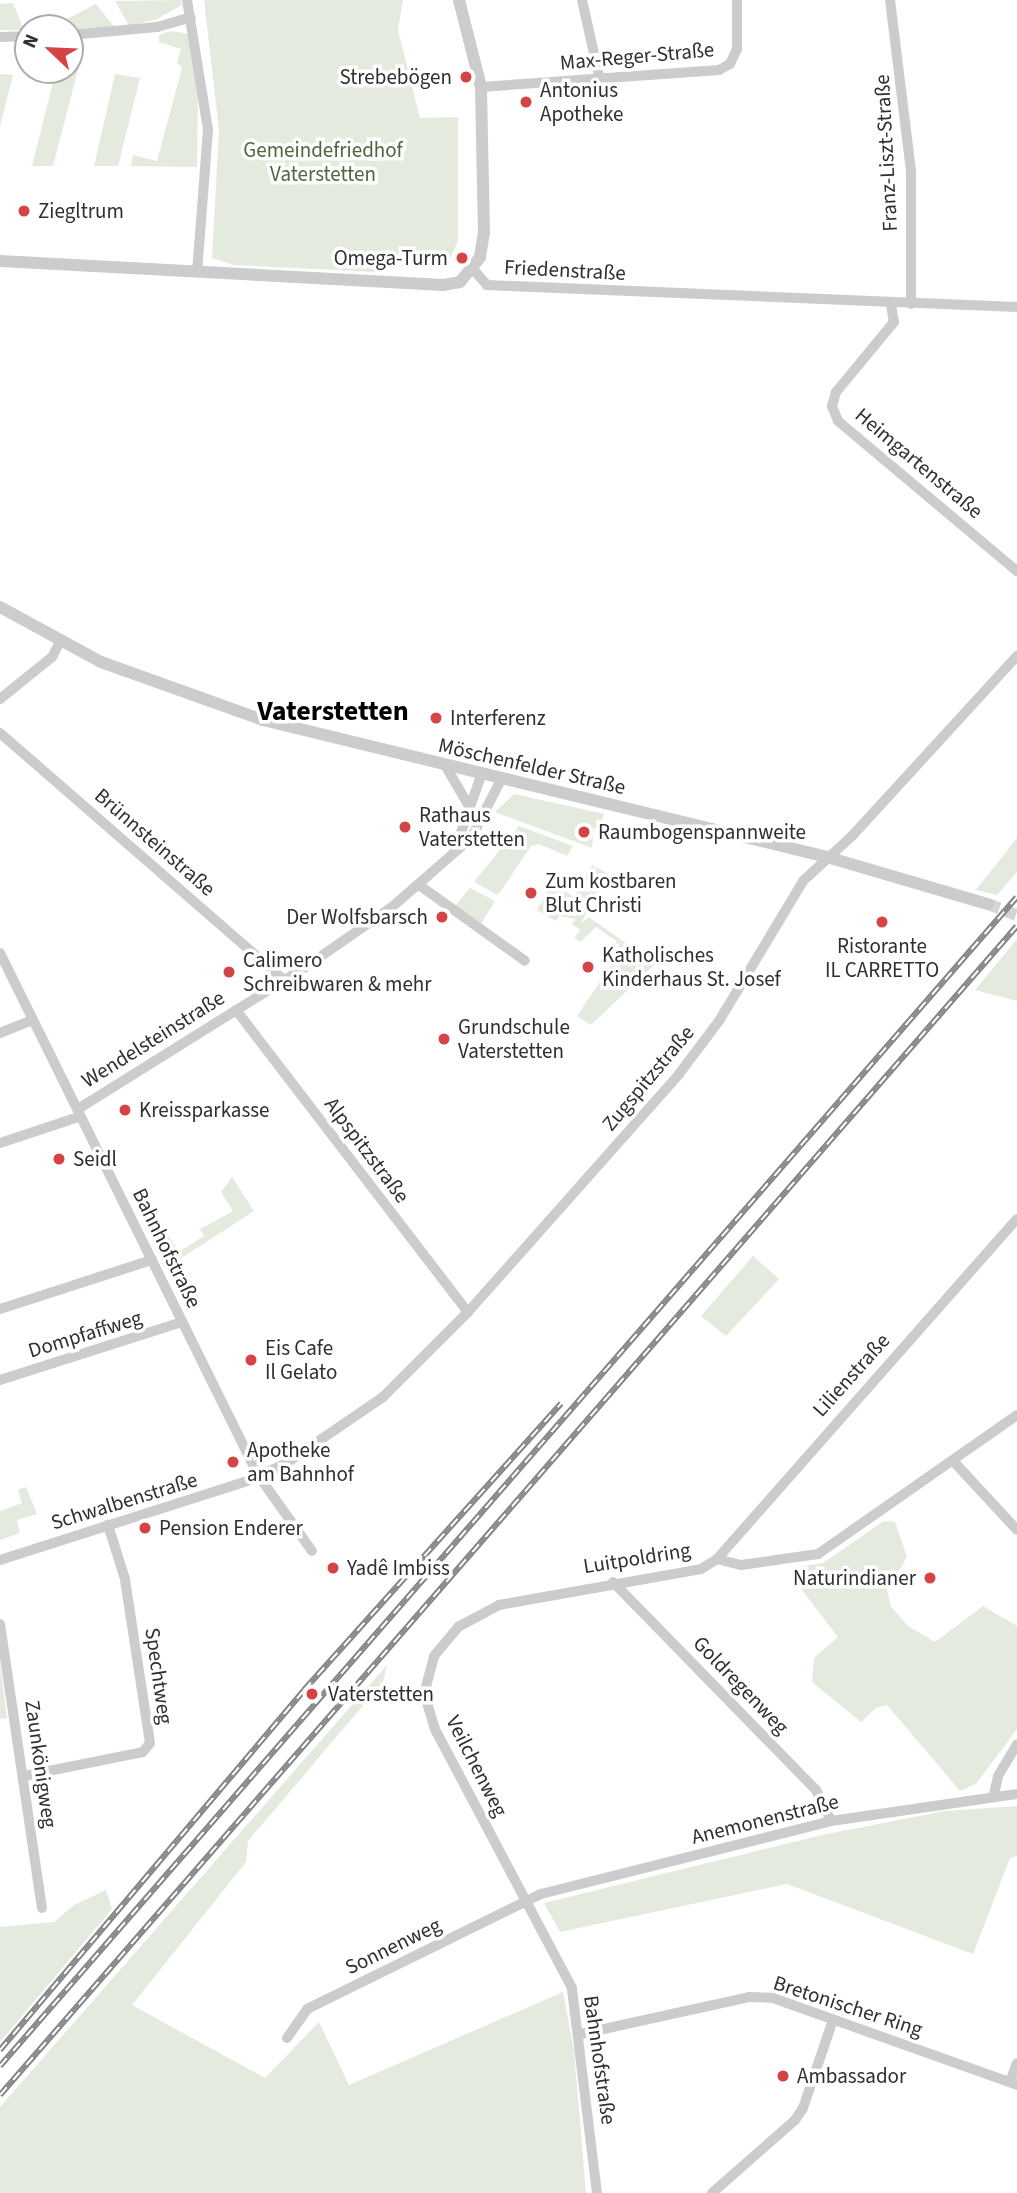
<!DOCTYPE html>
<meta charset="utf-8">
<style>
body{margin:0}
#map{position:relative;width:1017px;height:2193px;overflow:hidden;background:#fff;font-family:"Source Sans 3",sans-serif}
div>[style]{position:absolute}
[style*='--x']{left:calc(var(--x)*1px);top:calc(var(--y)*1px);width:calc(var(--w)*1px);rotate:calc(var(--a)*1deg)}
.green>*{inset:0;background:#e4ebde}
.tertiary-tunnel>*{height:12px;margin-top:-6px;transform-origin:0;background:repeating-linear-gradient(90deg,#d5d5d5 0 12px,transparent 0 18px)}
.minor>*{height:10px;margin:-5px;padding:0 5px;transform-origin:5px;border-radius:5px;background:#ccc}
.tertiary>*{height:12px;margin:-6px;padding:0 6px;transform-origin:6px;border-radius:6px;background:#ccc}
.rail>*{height:6px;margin-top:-3px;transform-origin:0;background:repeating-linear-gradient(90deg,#fff 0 10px,#848484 0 20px);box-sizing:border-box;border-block:2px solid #848484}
.dots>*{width:19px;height:19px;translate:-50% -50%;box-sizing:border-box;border:4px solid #fff;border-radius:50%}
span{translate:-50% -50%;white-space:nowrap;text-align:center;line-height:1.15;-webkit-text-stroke:7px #fff;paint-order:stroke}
.street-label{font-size:21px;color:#2f2f2f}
.poi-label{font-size:21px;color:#2f2f2f}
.right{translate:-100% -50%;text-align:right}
.left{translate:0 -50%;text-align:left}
.park-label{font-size:21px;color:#506640}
.district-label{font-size:28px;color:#000;font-weight:700}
.north{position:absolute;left:14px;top:14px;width:70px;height:70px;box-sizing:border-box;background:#fff;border:2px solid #acacac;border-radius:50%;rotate:293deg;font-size:19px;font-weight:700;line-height:28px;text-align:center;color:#2f2f2f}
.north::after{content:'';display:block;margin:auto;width:24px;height:32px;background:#d44346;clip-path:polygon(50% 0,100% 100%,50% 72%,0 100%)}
</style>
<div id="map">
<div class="green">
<i style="clip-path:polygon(181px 0,182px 5px,157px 19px,129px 26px,115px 1px)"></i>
<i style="clip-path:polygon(204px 0,403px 0,398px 30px,420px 118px,458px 117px,458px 241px,447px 265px,377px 261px,376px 272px,234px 265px,212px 258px,219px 130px)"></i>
<i style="clip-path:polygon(13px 3px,24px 30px,0 30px,0 4px)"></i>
<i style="clip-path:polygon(96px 4px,116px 29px,70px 33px,70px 28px,53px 26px)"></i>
<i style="clip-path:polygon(171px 31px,189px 34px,198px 81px,197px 167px,131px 166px,133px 155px,157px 161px,182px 68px,177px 62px,181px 49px,159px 42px,159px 35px)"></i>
<i style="clip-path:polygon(71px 62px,79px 66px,53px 166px,32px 166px,55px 74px,67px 77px)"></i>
<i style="clip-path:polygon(0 74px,13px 75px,0 126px)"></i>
<i style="clip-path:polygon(115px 74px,140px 78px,118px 166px,94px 166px)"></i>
<i style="clip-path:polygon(514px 794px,604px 814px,599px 829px,594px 828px,592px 848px,495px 812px)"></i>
<i style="clip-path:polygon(519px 826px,573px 846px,567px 856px,539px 844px,531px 846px,498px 895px,474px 882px)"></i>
<i style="clip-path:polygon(1017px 838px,1017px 872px,997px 895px,976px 890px)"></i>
<i style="clip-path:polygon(592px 865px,608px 874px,581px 923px,589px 917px,655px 964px,591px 1025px,577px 1016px,616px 958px,609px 953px,617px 941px,596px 927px,580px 942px,574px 938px,580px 930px,572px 924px,575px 919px,559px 916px,556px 921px,537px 910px,552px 883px,574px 897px)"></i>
<i style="clip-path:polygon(470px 888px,495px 901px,481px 924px,455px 906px)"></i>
<i style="clip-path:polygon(1017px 939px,1017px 1001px,975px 990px)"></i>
<i style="clip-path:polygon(232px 1177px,254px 1211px,177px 1261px,162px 1234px,166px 1232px,179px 1252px,204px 1236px,200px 1229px,233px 1211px,221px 1192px)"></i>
<i style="clip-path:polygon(753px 1256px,779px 1279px,726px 1336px,701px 1316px)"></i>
<i style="clip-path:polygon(26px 1487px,37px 1514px,17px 1520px,20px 1533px,0 1540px,0 1511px,22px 1503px,18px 1490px)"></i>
<i style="clip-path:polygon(884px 1521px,895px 1522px,907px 1557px,887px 1590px,891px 1607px,908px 1626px,935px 1642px,983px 1606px,1017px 1626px,1017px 1729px,976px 1784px,960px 1791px,887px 1705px,876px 1708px,861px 1722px,812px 1682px,814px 1658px,838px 1637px,802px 1590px,799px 1567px,823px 1563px)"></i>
<i style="clip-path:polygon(0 1663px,7px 1718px,0 1719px)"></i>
<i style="clip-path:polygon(387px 1665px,383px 1682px,248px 1841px,246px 1862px,132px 2005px,265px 2078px,319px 2022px,349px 2085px,563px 1992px,574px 2051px,586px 2193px,0 2193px,0 2107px)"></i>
<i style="clip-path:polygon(1017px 1806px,1017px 1856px,1010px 1858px,973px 1954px,787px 1884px,560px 1932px,544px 1903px,822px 1835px,945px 1811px)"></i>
<i style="clip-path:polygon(106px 1890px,112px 1909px,0 2042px,0 1927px,54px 1922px,74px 1905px)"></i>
</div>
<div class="tertiary-tunnel">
<i style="--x:988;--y:904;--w:31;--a:21"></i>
</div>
<div class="minor">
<i style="--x:187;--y:0;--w:132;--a:80.8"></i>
<i style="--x:208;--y:130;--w:142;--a:94.4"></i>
<i style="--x:582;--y:0;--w:82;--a:77.3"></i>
<i style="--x:890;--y:0;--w:173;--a:83"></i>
<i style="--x:911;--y:172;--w:132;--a:90"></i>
<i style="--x:70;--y:35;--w:87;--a:-5.3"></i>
<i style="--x:157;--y:27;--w:35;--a:-16"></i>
<i style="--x:0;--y:37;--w:28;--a:-2"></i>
<i style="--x:481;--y:87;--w:239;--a:-4.1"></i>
<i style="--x:719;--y:70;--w:13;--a:-29"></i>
<i style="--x:730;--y:64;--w:17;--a:-65"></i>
<i style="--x:737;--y:49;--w:49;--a:-90"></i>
<i style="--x:473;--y:269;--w:21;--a:49"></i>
<i style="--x:487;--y:285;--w:530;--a:2.38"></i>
<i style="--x:891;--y:304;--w:18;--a:81"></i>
<i style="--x:894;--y:322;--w:91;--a:129.6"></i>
<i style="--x:836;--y:392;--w:15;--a:106"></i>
<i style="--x:832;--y:406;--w:16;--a:68"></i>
<i style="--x:838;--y:421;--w:234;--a:40"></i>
<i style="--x:0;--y:699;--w:67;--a:-38.9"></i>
<i style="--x:52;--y:657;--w:17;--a:-62"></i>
<i style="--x:0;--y:733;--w:376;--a:41"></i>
<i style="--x:445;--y:765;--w:48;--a:59.7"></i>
<i style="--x:454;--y:852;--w:84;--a:-70.5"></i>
<i style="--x:419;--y:885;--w:130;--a:35.6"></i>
<i style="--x:0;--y:953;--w:582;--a:63.7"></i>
<i style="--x:258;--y:1475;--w:93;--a:54.6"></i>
<i style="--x:236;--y:1010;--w:381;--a:52.5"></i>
<i style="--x:0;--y:1033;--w:35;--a:-22"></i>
<i style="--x:78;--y:1109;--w:270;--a:-32"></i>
<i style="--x:307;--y:966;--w:103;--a:-34.8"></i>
<i style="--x:392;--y:907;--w:105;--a:-41.1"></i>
<i style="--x:471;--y:838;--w:68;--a:-62.7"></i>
<i style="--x:0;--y:1143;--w:85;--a:-18.4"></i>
<i style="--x:0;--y:1309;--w:160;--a:-17.9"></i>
<i style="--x:0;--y:1380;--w:191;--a:-17.7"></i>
<i style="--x:955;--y:1463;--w:91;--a:47.2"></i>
<i style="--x:717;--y:1559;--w:453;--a:-48.6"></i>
<i style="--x:0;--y:1560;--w:259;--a:-17.7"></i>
<i style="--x:247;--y:1481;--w:42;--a:-24.1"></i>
<i style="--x:285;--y:1464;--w:119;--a:-34.4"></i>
<i style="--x:383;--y:1397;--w:120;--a:-45"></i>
<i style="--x:468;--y:1312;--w:318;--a:-48.4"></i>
<i style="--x:679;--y:1074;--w:66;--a:-53"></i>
<i style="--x:719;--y:1021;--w:163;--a:-59"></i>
<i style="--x:803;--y:881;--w:67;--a:-42.6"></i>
<i style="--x:852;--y:836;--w:244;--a:-47.5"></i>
<i style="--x:613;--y:1582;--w:291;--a:45.7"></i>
<i style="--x:816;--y:1790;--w:34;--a:64"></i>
<i style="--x:0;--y:1624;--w:287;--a:81.6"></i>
<i style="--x:24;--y:1776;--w:121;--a:-11.4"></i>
<i style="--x:143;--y:1752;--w:11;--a:-52"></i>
<i style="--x:150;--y:1743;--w:166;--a:-98.7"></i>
<i style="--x:125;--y:1579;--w:57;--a:-107.5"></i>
<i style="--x:994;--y:1794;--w:18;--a:-77"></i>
<i style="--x:998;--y:1776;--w:37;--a:-59"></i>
<i style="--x:581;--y:2034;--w:172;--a:-12.4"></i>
<i style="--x:749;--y:1997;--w:24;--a:2"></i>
<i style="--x:773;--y:1998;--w:259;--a:19.6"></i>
<i style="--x:287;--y:2038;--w:35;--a:-55"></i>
<i style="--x:307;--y:2009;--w:261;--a:-26.2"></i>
<i style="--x:541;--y:1894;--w:299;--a:-14.1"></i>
<i style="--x:831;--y:1821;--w:188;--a:-8.3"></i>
<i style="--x:1010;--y:2082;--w:20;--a:-70"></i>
<i style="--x:597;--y:2193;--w:207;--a:-97"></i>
<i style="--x:572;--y:1988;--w:293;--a:-117.9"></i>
<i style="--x:435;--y:1729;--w:37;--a:-107"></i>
<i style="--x:424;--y:1694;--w:39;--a:-75"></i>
<i style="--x:434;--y:1656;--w:38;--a:-50"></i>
<i style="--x:458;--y:1627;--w:47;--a:-28.2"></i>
<i style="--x:499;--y:1605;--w:205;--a:-10.1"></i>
<i style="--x:701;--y:1569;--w:19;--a:-32"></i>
<i style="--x:717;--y:1559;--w:25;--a:14"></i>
<i style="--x:741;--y:1565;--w:78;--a:-8.1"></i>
<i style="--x:818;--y:1554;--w:243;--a:-34.9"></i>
<i style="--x:712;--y:2193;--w:111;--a:-41.3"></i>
<i style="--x:795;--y:2120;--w:14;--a:-56"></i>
<i style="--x:803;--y:2108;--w:93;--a:-71.2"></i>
</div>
<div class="tertiary">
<i style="--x:0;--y:261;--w:444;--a:3.1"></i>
<i style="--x:443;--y:285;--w:17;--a:-10"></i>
<i style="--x:460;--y:282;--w:32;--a:-51"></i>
<i style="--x:480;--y:257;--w:24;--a:-81"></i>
<i style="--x:484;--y:233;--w:146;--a:-91.2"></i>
<i style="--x:481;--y:87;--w:90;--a:-104.2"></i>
<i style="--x:0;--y:607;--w:115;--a:28.6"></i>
<i style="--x:101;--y:662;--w:172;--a:19.7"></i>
<i style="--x:263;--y:720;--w:580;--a:13.65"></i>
<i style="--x:827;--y:857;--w:168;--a:16.3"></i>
</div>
<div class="rail">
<i style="--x:0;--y:2050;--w:471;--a:-49.8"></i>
<i style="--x:304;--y:1690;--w:385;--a:-48.1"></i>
<i style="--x:0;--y:2066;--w:1549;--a:-48.98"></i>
<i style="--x:0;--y:2095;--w:1549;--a:-48.98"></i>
</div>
<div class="dots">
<i style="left:466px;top:77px;background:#d44346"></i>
<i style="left:526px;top:102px;background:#d44346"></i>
<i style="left:24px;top:211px;background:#d44346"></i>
<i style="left:462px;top:258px;background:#d44346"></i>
<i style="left:436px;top:718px;background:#d44346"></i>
<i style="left:405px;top:827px;background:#d44346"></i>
<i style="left:584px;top:832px;background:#d44346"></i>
<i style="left:531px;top:893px;background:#d44346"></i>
<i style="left:442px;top:917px;background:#d44346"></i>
<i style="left:882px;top:922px;background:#d44346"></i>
<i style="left:588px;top:967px;background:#d44346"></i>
<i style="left:229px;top:972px;background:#d44346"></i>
<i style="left:444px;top:1039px;background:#d44346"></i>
<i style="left:125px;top:1110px;background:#d44346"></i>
<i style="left:59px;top:1159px;background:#d44346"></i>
<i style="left:251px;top:1360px;background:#d44346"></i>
<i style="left:233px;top:1462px;background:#d44346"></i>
<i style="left:145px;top:1528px;background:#d44346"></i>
<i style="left:333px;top:1568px;background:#d44346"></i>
<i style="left:930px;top:1578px;background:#d44346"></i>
<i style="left:312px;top:1694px;background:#d44346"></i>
<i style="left:783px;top:2076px;background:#d44346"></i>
</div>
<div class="street-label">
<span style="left:637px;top:56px;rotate:-5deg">Max-Reger-Straße</span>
<span style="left:886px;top:153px;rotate:-93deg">Franz-Liszt-Straße</span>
<span style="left:565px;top:270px;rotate:3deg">Friedenstraße</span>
<span style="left:919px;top:463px;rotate:40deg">Heimgartenstraße</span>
<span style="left:532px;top:766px;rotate:13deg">Möschenfelder Straße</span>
<span style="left:155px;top:842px;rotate:41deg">Brünnsteinstraße</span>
<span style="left:153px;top:1039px;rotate:-32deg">Wendelsteinstraße</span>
<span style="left:648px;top:1078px;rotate:-50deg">Zugspitzstraße</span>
<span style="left:367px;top:1150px;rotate:53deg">Alpspitzstraße</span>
<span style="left:167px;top:1248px;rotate:64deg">Bahnhofstraße</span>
<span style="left:85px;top:1334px;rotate:-17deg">Dompfaffweg</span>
<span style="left:851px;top:1375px;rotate:-48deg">Lilienstraße</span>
<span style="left:124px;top:1501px;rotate:-17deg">Schwalbenstraße</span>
<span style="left:637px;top:1558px;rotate:-9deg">Luitpoldring</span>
<span style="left:159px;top:1676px;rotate:82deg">Spechtweg</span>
<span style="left:741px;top:1685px;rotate:46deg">Goldregenweg</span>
<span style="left:41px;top:1764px;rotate:82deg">Zaunkönigweg</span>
<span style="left:477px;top:1766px;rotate:63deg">Veilchenweg</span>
<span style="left:765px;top:1819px;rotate:-14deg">Anemonenstraße</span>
<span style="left:393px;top:1946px;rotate:-26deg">Sonnenweg</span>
<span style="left:848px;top:2006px;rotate:18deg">Bretonischer Ring</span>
<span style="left:600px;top:2060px;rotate:82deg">Bahnhofstraße</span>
</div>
<div class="poi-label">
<span class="right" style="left:452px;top:77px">Strebebögen</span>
<span class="left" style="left:540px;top:102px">Antonius<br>Apotheke</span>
<span class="left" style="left:38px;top:211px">Ziegltrum</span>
<span class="right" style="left:448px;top:258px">Omega-Turm</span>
<span class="left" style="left:450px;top:718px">Interferenz</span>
<span class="left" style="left:419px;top:827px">Rathaus<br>Vaterstetten</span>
<span class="left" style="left:598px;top:832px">Raumbogenspannweite</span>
<span class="left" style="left:545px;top:893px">Zum kostbaren<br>Blut Christi</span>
<span class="right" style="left:428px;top:917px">Der Wolfsbarsch</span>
<span style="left:882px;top:958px">Ristorante<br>IL CARRETTO</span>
<span class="left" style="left:602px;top:967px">Katholisches<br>Kinderhaus St. Josef</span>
<span class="left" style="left:243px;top:972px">Calimero<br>Schreibwaren &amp; mehr</span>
<span class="left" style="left:458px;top:1039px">Grundschule<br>Vaterstetten</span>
<span class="left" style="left:139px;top:1110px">Kreissparkasse</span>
<span class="left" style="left:73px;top:1159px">Seidl</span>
<span class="left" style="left:265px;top:1360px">Eis Cafe<br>Il Gelato</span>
<span class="left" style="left:247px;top:1462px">Apotheke<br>am Bahnhof</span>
<span class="left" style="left:159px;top:1528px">Pension Enderer</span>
<span class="left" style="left:347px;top:1568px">Yadê Imbiss</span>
<span class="right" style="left:916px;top:1578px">Naturindianer</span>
<span class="left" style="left:328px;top:1694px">Vaterstetten</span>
<span class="left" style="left:797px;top:2076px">Ambassador</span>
</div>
<div class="park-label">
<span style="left:323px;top:162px">Gemeindefriedhof<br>Vaterstetten</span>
</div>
<div class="district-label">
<span style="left:333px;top:711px">Vaterstetten</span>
</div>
<div class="north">N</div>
</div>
